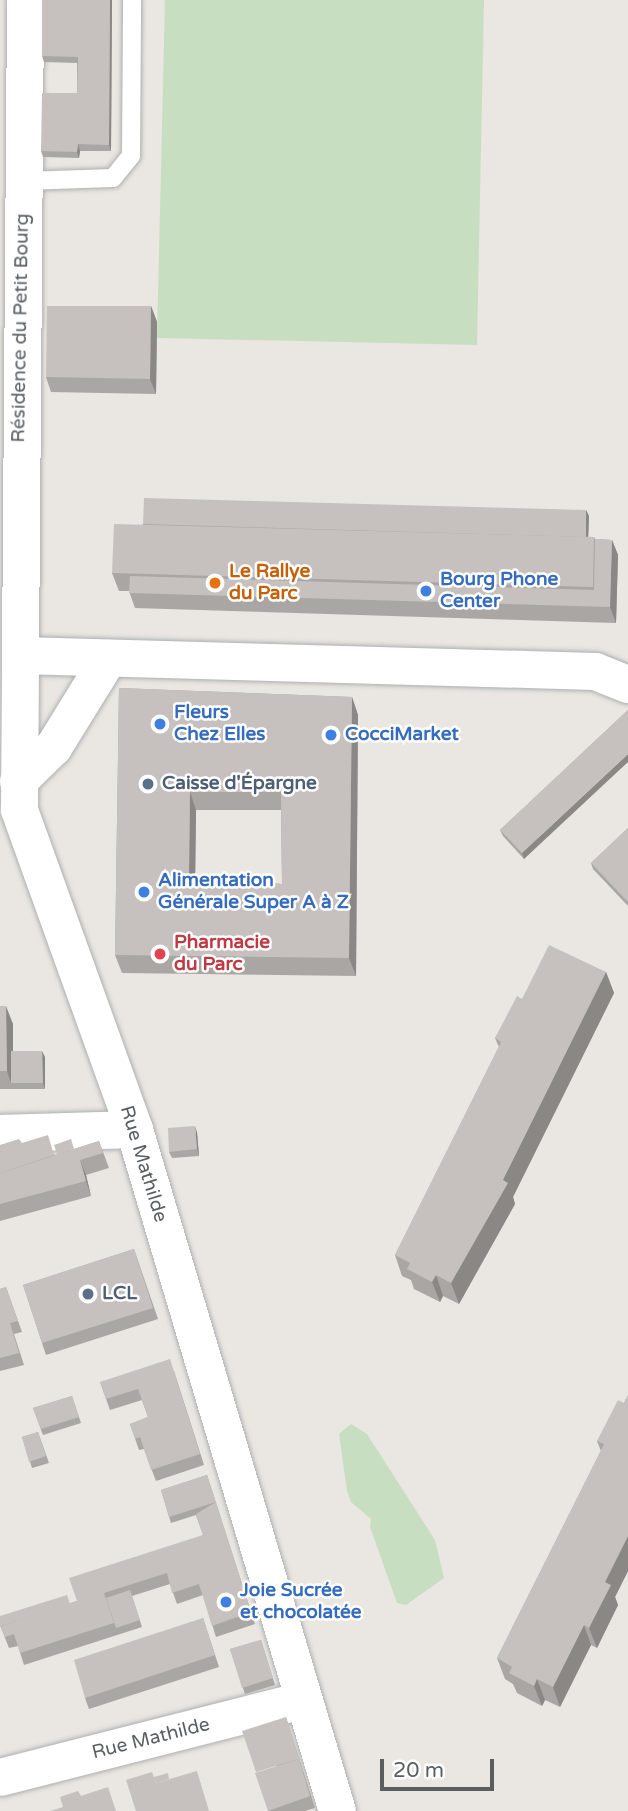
<!DOCTYPE html>
<meta charset="utf-8">
<style>
body{margin:0}
#map{position:relative;width:628px;height:1811px;overflow:hidden;background:#eae6e1;font-family:"Varela Round",sans-serif}
div>[style]{position:absolute}
[style*='--x']{left:calc(var(--x)*1px);top:calc(var(--y)*1px);width:calc(var(--w)*1px);rotate:calc(var(--a)*1deg)}
.green>*{inset:0;background:#c7dfc0}
.roads{filter:drop-shadow(0 0 2px #acb0b2) drop-shadow(0 0 2px #acb0b2)}
.lane>*{height:18px;margin:-9px;padding:0 9px;transform-origin:9px;border-radius:9px;background:#fff}
.street>*{height:37px;margin:-18.5px;padding:0 18.5px;transform-origin:18.5px;border-radius:18.5px;background:#fff}
.wall>*{inset:0;background:#aaa6a3}
.shaded-wall>*{inset:0;background:#8b8785}
.building>*{inset:0;background:#c6c1be}
.dots>*{width:19px;height:19px;translate:-50% -50%;box-sizing:border-box;border:4px solid #fff;border-radius:50%}
span{translate:-50% -50%;white-space:nowrap;text-align:center;line-height:1.15;-webkit-text-stroke:5px #fff;paint-order:stroke}
.street-label{font-size:19px;color:#5a5e60}
.food-label{font-size:19px;color:#c56008;font-weight:700}
.left{translate:0 -50%;text-align:left}
.shop-label{font-size:19px;color:#366cbe;font-weight:700}
.service-label{font-size:19px;color:#4e5e75;font-weight:700}
.health-label{font-size:19px;color:#be3a42;font-weight:700}
.scale{position:absolute;left:380px;top:1759px;width:114px;height:32px;box-sizing:border-box;border:4px solid #5a5e60;border-top:0;padding-left:9px;font-size:21px;line-height:24px;white-space:nowrap;color:#5a5e60;-webkit-text-stroke:5px #fff;paint-order:stroke}
</style>
<div id="map">
<div class="green">
<i style="clip-path:polygon(165px 0,484px 0,477px 345px,157px 338px)"></i>
<i style="clip-path:polygon(351px 1424px,367px 1434px,435px 1540px,444px 1578px,406px 1605px,397px 1603px,370px 1527px,371px 1519px,351px 1502px,347px 1491px,339px 1434px)"></i>
</div>
<div class="roads">
<div class="lane">
<i style="--x:23;--y:181;--w:90;--a:-1.9"></i>
<i style="--x:113;--y:178;--w:28;--a:-51"></i>
<i style="--x:131;--y:156;--w:156;--a:-89.6"></i>
</div>
<div class="street">
<i style="--x:20;--y:655;--w:655;--a:-89.56"></i>
<i style="--x:18;--y:781;--w:49;--a:-44.2"></i>
<i style="--x:53;--y:747;--w:105;--a:-58.3"></i>
<i style="--x:0;--y:1133;--w:134;--a:-1.7"></i>
<i style="--x:0;--y:1777;--w:311;--a:-14.3"></i>
<i style="--x:337;--y:1811;--w:712;--a:-106.58"></i>
<i style="--x:134;--y:1129;--w:340;--a:-109.8"></i>
<i style="--x:19;--y:809;--w:154;--a:-89.6"></i>
<i style="--x:20;--y:655;--w:575;--a:1.59"></i>
<i style="--x:595;--y:671;--w:35;--a:22"></i>
</div>
</div>
<div class="wall">
<i style="clip-path:polygon(42px 0,112px 0,111px 151px,80px 151px,79px 158px,43px 157px,41px 151px,77px 93px,77px 63px,44px 62px,42px 56px)"></i>
<i style="clip-path:polygon(151px 306px,157px 322px,156px 394px,51px 392px,46px 377px)"></i>
<i style="clip-path:polygon(586px 510px,589px 516px,588px 537px,594px 537px,595px 539px,612px 540px,618px 555px,616px 623px,135px 608px,129px 591px,119px 591px,112px 573px,143px 524px)"></i>
<i style="clip-path:polygon(evenodd,119px 688px,352px 697px,358px 715px,356px 976px,122px 973px,115px 955px,119px 688px,196px 810px,281px 810px,282px 884px,195px 878px,196px 810px)"></i>
<i style="clip-path:polygon(628px 710px,524px 859px,503px 836px,500px 830px)"></i>
<i style="clip-path:polygon(628px 828px,628px 906px,593px 869px,591px 863px)"></i>
<i style="clip-path:polygon(606px 972px,614px 993px,513px 1197px,515px 1204px,459px 1304px,443px 1296px,440px 1302px,414px 1289px,411px 1280px,402px 1276px,395px 1255px,499px 1047px,495px 1038px,522px 999px)"></i>
<i style="clip-path:polygon(0 1006px,13px 1024px,13px 1051px,45px 1057px,45px 1089px,0 1089px)"></i>
<i style="clip-path:polygon(197px 1132px,199px 1156px,172px 1158px,169px 1152px)"></i>
<i style="clip-path:polygon(99px 1141px,109px 1168px,86px 1175px,91px 1196px,0 1221px,0 1145px,22px 1143px,55px 1155px)"></i>
<i style="clip-path:polygon(134px 1249px,158px 1319px,46px 1355px,23px 1285px)"></i>
<i style="clip-path:polygon(6px 1287px,22px 1332px,14px 1334px,24px 1365px,0 1371px,0 1289px)"></i>
<i style="clip-path:polygon(174px 1371px,204px 1465px,156px 1481px,144px 1449px,139px 1450px,130px 1424px,148px 1417px,142px 1400px,110px 1410px,100px 1382px)"></i>
<i style="clip-path:polygon(628px 1395px,628px 1571px,615px 1597px,618px 1605px,597px 1648px,591px 1645px,560px 1707px,545px 1700px,542px 1706px,517px 1693px,513px 1684px,505px 1679px,497px 1658px,601px 1451px,597px 1441px,624px 1403px)"></i>
<i style="clip-path:polygon(72px 1396px,81px 1423px,43px 1435px,33px 1408px)"></i>
<i style="clip-path:polygon(38px 1432px,49px 1463px,32px 1468px,22px 1437px)"></i>
<i style="clip-path:polygon(207px 1475px,255px 1624px,216px 1637px,203px 1595px,177px 1604px,170px 1584px,132px 1596px,142px 1627px,24px 1665px,18px 1646px,9px 1648px,0 1625px,77px 1601px,203px 1535px,196px 1515px,171px 1523px,161px 1490px)"></i>
<i style="clip-path:polygon(203px 1618px,219px 1667px,89px 1709px,85px 1698px)"></i>
<i style="clip-path:polygon(261px 1640px,275px 1685px,245px 1694px,230px 1649px)"></i>
<i style="clip-path:polygon(286px 1717px,315px 1808px,305px 1811px,268px 1811px)"></i>
</div>
<div class="shaded-wall">
<i style="clip-path:polygon(110px 0,112px 0,111px 151px,109px 145px)"></i>
<i style="clip-path:polygon(78px 144px,80px 151px,79px 158px,77px 152px)"></i>
<i style="clip-path:polygon(151px 306px,157px 322px,156px 394px,150px 379px)"></i>
<i style="clip-path:polygon(586px 510px,589px 516px,588px 546px,586px 540px)"></i>
<i style="clip-path:polygon(612px 540px,618px 555px,616px 623px,610px 607px)"></i>
<i style="clip-path:polygon(352px 697px,358px 715px,356px 976px,349px 958px)"></i>
<i style="clip-path:polygon(628px 754px,628px 762px,524px 859px,522px 853px)"></i>
<i style="clip-path:polygon(190px 792px,196px 810px,195px 896px,189px 878px)"></i>
<i style="clip-path:polygon(606px 972px,614px 993px,513px 1197px,515px 1204px,459px 1304px,451px 1283px)"></i>
<i style="clip-path:polygon(6px 1006px,13px 1024px,13px 1083px,11px 1083px,7px 1071px)"></i>
<i style="clip-path:polygon(42px 1051px,45px 1057px,45px 1089px,43px 1083px)"></i>
<i style="clip-path:polygon(195px 1126px,197px 1132px,199px 1156px,197px 1149px)"></i>
<i style="clip-path:polygon(80px 1160px,86px 1175px,91px 1196px,86px 1181px)"></i>
<i style="clip-path:polygon(436px 1275px,443px 1296px,440px 1302px,432px 1282px)"></i>
<i style="clip-path:polygon(628px 1536px,628px 1571px,615px 1597px,618px 1605px,597px 1648px,589px 1628px,605px 1582px)"></i>
<i style="clip-path:polygon(584px 1625px,591px 1645px,560px 1707px,553px 1687px)"></i>
<i style="clip-path:polygon(537px 1679px,545px 1700px,542px 1706px,534px 1686px)"></i>
</div>
<div class="building">
<i style="clip-path:polygon(42px 0,110px 0,109px 145px,78px 144px,77px 152px,41px 151px,42px 93px,77px 93px,78px 57px,42px 56px)"></i>
<i style="clip-path:polygon(47px 306px,151px 306px,150px 379px,46px 377px)"></i>
<i style="clip-path:polygon(144px 498px,586px 510px,586px 537px,143px 524px)"></i>
<i style="clip-path:polygon(114px 524px,594px 537px,593px 587px,112px 573px)"></i>
<i style="clip-path:polygon(595px 539px,612px 540px,610px 607px,129px 593px,130px 576px,594px 590px)"></i>
<i style="clip-path:polygon(evenodd,119px 688px,352px 697px,349px 958px,115px 955px,119px 688px,190px 792px,281px 792px,282px 884px,189px 878px,190px 792px)"></i>
<i style="clip-path:polygon(628px 710px,628px 754px,522px 853px,500px 830px)"></i>
<i style="clip-path:polygon(628px 828px,628px 902px,591px 863px)"></i>
<i style="clip-path:polygon(549px 945px,606px 972px,503px 1180px,508px 1183px,451px 1283px,436px 1275px,432px 1282px,407px 1269px,410px 1263px,395px 1255px,501px 1042px,495px 1038px,517px 996px,522px 999px)"></i>
<i style="clip-path:polygon(0 1006px,6px 1006px,7px 1071px,0 1071px)"></i>
<i style="clip-path:polygon(11px 1051px,42px 1051px,43px 1083px,11px 1083px)"></i>
<i style="clip-path:polygon(195px 1126px,197px 1149px,169px 1152px,168px 1128px)"></i>
<i style="clip-path:polygon(48px 1135px,54px 1155px,0 1173px,0 1145px,19px 1139px,22px 1143px)"></i>
<i style="clip-path:polygon(71px 1139px,74px 1149px,57px 1154px,54px 1145px)"></i>
<i style="clip-path:polygon(99px 1141px,103px 1153px,80px 1160px,86px 1181px,0 1204px,0 1173px)"></i>
<i style="clip-path:polygon(134px 1249px,153px 1308px,42px 1343px,23px 1285px)"></i>
<i style="clip-path:polygon(6px 1287px,18px 1321px,10px 1323px,19px 1353px,0 1358px,0 1289px)"></i>
<i style="clip-path:polygon(170px 1359px,200px 1454px,151px 1470px,140px 1437px,135px 1439px,130px 1424px,148px 1417px,138px 1389px,106px 1399px,100px 1382px)"></i>
<i style="clip-path:polygon(628px 1395px,628px 1536px,605px 1582px,611px 1585px,589px 1628px,584px 1625px,553px 1687px,537px 1679px,534px 1686px,509px 1673px,512px 1667px,497px 1658px,604px 1444px,597px 1441px,618px 1400px,624px 1403px)"></i>
<i style="clip-path:polygon(72px 1396px,79px 1417px,41px 1429px,33px 1408px)"></i>
<i style="clip-path:polygon(38px 1432px,46px 1456px,29px 1462px,22px 1437px)"></i>
<i style="clip-path:polygon(207px 1475px,216px 1502px,169px 1517px,161px 1490px)"></i>
<i style="clip-path:polygon(216px 1502px,251px 1612px,212px 1626px,199px 1584px,172px 1593px,167px 1573px,104px 1593px,114px 1623px,20px 1653px,14px 1634px,5px 1637px,1px 1626px,77px 1601px,69px 1578px,203px 1535px,196px 1514px)"></i>
<i style="clip-path:polygon(130px 1590px,140px 1620px,116px 1628px,106px 1598px)"></i>
<i style="clip-path:polygon(67px 1595px,70px 1604px,1px 1626px,2px 1631px,0 1625px,0 1616px)"></i>
<i style="clip-path:polygon(203px 1618px,215px 1655px,85px 1698px,74px 1660px)"></i>
<i style="clip-path:polygon(261px 1640px,273px 1678px,242px 1688px,230px 1649px)"></i>
<i style="clip-path:polygon(286px 1717px,301px 1765px,299px 1759px,256px 1772px,242px 1731px)"></i>
<i style="clip-path:polygon(299px 1759px,310px 1796px,268px 1811px,255px 1773px)"></i>
<i style="clip-path:polygon(197px 1771px,209px 1811px,136px 1811px,126px 1780px,152px 1772px,156px 1783px)"></i>
<i style="clip-path:polygon(168px 1773px,169px 1779px,156px 1783px,154px 1777px)"></i>
<i style="clip-path:polygon(108px 1787px,116px 1811px,50px 1811px,63px 1807px,60px 1797px,78px 1791px,81px 1796px)"></i>
</div>
<div class="dots">
<i style="left:215px;top:583px;background:#e8710a"></i>
<i style="left:426px;top:591px;background:#3f7fe0"></i>
<i style="left:160px;top:724px;background:#3f7fe0"></i>
<i style="left:331px;top:735px;background:#3f7fe0"></i>
<i style="left:148px;top:784px;background:#5c6f8a"></i>
<i style="left:144px;top:892px;background:#3f7fe0"></i>
<i style="left:160px;top:954px;background:#e0444e"></i>
<i style="left:88px;top:1294px;background:#5c6f8a"></i>
<i style="left:226px;top:1602px;background:#3f7fe0"></i>
</div>
<div class="street-label">
<span style="left:21px;top:328px;rotate:-89deg">Résidence du Petit Bourg</span>
<span style="left:143px;top:1164px;rotate:73deg">Rue Mathilde</span>
<span style="left:151px;top:1739px;rotate:-14deg">Rue Mathilde</span>
</div>
<div class="food-label">
<span class="left" style="left:229px;top:583px">Le Rallye<br>du Parc</span>
</div>
<div class="shop-label">
<span class="left" style="left:440px;top:591px">Bourg Phone<br>Center</span>
<span class="left" style="left:174px;top:724px">Fleurs<br>Chez Elles</span>
<span class="left" style="left:345px;top:735px">CocciMarket</span>
<span class="left" style="left:158px;top:892px">Alimentation<br>Générale Super A à Z</span>
<span class="left" style="left:240px;top:1602px">Joie Sucrée<br>et chocolatée</span>
</div>
<div class="service-label">
<span class="left" style="left:162px;top:784px">Caisse d'Épargne</span>
<span class="left" style="left:102px;top:1294px">LCL</span>
</div>
<div class="health-label">
<span class="left" style="left:174px;top:954px">Pharmacie<br>du Parc</span>
</div>
<div class="scale">20 m</div>
</div>
